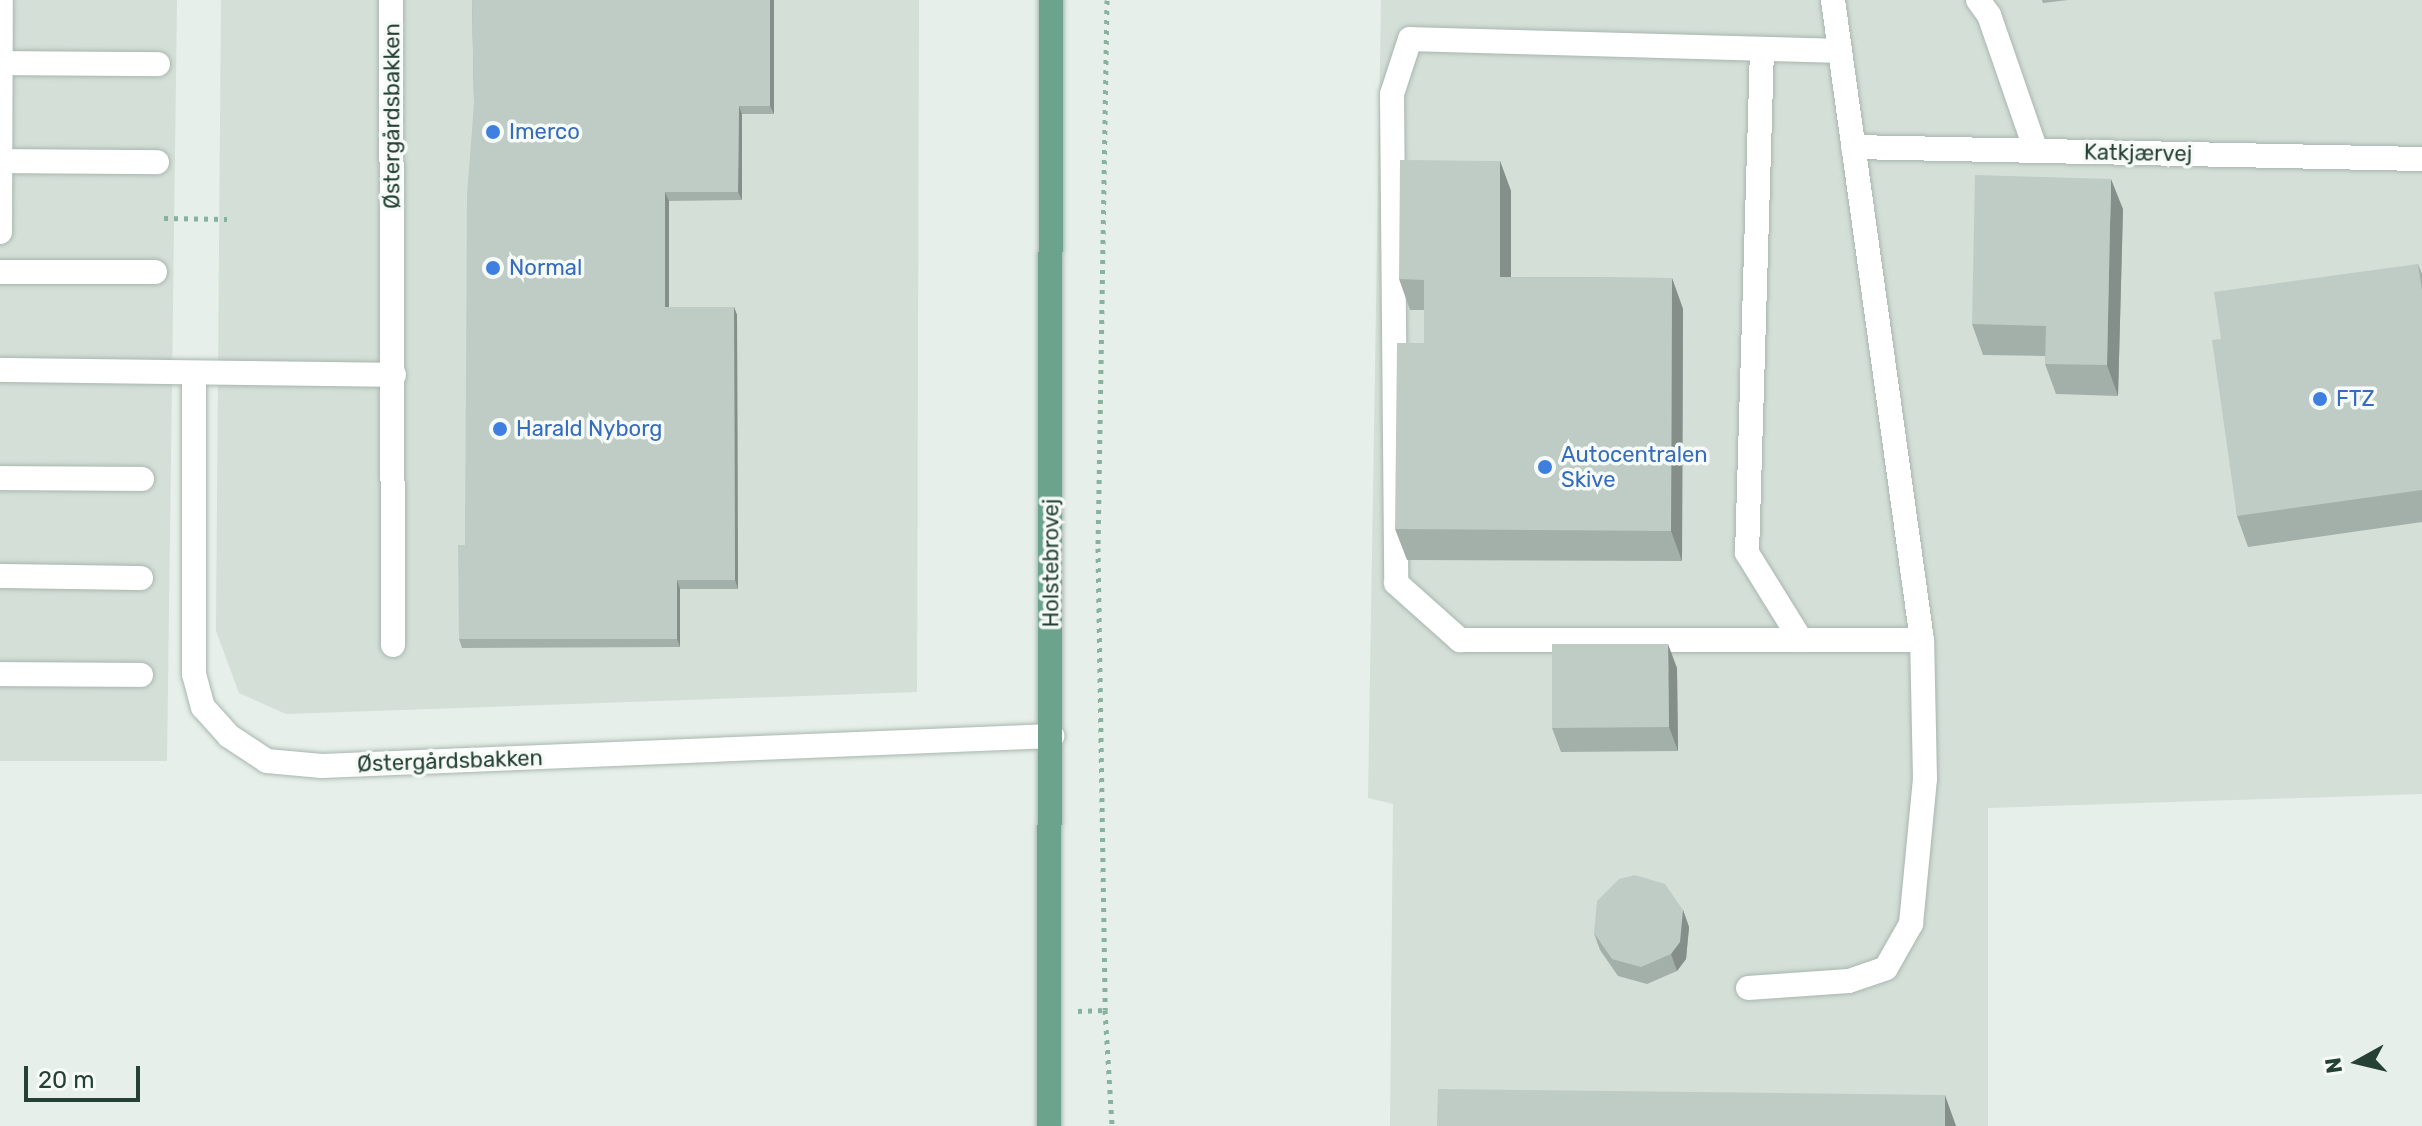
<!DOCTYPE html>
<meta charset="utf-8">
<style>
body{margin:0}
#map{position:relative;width:2422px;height:1126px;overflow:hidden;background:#e6efe9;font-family:Rubik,sans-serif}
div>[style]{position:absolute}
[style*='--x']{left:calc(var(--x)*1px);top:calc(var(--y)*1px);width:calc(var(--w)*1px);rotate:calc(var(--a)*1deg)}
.built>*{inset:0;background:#d4dfd8}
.path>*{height:5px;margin-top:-2.5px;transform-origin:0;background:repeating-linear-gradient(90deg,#87b29e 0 4px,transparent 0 10px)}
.roads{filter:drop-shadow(0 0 2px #a8b7af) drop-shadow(0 0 2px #a8b7af)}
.minor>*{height:24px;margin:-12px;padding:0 12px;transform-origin:12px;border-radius:12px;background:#fff}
.major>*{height:24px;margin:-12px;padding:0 12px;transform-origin:12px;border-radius:12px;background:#6ba38c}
.wall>*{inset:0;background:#a3afa9}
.shaded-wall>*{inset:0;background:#858f8a}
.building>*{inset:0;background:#beccc5}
.dots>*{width:22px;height:22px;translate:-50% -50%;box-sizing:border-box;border:4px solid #f7fbf8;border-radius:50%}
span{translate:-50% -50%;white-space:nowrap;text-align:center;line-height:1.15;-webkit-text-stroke:7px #f7fbf8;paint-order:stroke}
.street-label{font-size:22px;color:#254135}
.shop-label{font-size:22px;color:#366cbe}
.left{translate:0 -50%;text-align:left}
.north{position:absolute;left:2318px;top:1022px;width:80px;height:80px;-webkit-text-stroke:6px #f7fbf8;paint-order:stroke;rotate:262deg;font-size:22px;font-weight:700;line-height:32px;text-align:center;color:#254135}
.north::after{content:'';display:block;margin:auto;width:28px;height:36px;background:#254135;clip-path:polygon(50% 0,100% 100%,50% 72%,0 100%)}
.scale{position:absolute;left:24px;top:1066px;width:116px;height:36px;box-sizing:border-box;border:4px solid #254135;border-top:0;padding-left:10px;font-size:24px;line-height:28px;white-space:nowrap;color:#254135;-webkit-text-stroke:6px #f7fbf8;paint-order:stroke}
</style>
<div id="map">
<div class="built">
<i style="clip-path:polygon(0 0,177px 0,167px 761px,0 761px)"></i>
<i style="clip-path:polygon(221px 0,919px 0,917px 692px,286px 714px,239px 693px,216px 631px)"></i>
<i style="clip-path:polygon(1381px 0,2422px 0,2422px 794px,1988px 808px,1988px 1126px,1390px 1126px,1393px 804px,1368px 798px)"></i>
</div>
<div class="path">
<i style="--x:1107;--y:0;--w:548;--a:90.94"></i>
<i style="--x:1098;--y:548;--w:462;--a:89.1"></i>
<i style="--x:1105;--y:1010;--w:116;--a:86.5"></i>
<i style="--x:164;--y:218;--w:63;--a:0.9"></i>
<i style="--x:1078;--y:1011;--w:27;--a:-2"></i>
</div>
<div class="roads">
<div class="minor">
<i style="--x:391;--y:0;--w:645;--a:89.82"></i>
<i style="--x:1978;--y:0;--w:19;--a:54"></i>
<i style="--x:1989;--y:15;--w:144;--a:70.9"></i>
<i style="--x:1762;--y:49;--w:504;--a:91.7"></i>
<i style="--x:1747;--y:553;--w:102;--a:58.2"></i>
<i style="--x:1840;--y:51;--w:430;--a:-178.4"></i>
<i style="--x:1410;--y:39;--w:58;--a:108.1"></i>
<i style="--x:1392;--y:94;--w:489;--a:89.5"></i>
<i style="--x:1396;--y:583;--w:86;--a:41.7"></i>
<i style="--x:1460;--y:640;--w:462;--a:0"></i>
<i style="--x:1;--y:63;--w:157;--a:0.4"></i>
<i style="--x:1853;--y:147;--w:569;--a:1.21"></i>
<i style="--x:0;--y:161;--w:157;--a:0.4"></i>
<i style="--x:0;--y:232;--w:232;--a:-89.8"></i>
<i style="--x:0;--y:272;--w:155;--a:0"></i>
<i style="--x:0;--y:370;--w:394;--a:0.7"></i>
<i style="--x:194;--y:374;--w:300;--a:90"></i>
<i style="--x:194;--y:674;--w:34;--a:75"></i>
<i style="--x:203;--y:707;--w:39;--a:48"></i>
<i style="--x:229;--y:736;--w:45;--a:33.3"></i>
<i style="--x:267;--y:761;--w:55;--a:5.2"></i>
<i style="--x:322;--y:766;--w:731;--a:-2.35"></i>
<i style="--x:0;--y:478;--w:142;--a:0.4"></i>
<i style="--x:0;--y:576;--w:141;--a:0.8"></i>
<i style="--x:0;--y:674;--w:141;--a:0.4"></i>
<i style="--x:1748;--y:988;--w:101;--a:-4"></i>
<i style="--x:1849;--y:981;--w:39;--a:-19"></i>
<i style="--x:1886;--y:968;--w:51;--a:-60.4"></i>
<i style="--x:1911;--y:924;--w:146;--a:-84.5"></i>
<i style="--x:1925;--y:779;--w:139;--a:-91.2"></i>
<i style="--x:1922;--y:640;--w:646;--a:-97.92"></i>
</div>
<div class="major">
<i style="--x:1049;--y:1126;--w:1126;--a:-89.9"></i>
</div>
</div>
<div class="wall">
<i style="clip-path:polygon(472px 0,774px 0,774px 114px,742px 114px,742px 200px,669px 201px,669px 307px,734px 307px,737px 315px,738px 589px,680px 589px,680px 647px,462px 648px,459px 639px,465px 545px,474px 103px)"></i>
<i style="clip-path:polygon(2042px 0,2068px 0,2043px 3px)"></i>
<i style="clip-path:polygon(1500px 161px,1511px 191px,1511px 277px,1672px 278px,1683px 309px,1682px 561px,1407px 560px,1395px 529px,1424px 343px,1424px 310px,1410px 310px,1399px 279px)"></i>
<i style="clip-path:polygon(2123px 209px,2118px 396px,2056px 394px,2045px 364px,2045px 356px,1983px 355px,1972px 324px)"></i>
<i style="clip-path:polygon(2418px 264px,2422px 274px,2422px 522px,2248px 547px,2237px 516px,2221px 339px)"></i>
<i style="clip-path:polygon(1677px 668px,1678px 751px,1561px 752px,1552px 728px)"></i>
<i style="clip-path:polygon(1683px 910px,1689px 927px,1686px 959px,1677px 971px,1647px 984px,1618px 976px,1600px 950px,1594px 933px)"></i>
</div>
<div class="shaded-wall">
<i style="clip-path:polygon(770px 0,774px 0,774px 114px,770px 106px)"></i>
<i style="clip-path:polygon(739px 106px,742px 114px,742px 200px,738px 192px)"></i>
<i style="clip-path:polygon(1500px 161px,1511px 191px,1511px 308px,1500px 277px)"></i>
<i style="clip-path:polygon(2111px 179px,2123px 209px,2118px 396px,2107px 365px)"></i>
<i style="clip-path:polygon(665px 192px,669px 201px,669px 316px,665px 307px)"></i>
<i style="clip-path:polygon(1672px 278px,1683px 309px,1682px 561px,1671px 531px)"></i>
<i style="clip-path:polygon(734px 307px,737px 315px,738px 589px,735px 580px)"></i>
<i style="clip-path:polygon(677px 580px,680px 589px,680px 647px,677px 639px)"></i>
<i style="clip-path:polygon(1668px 644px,1677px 668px,1678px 751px,1669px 727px)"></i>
<i style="clip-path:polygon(1683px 910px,1689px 927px,1686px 959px,1677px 971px,1671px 954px)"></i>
<i style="clip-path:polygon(1945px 1095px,1956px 1126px,1945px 1126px)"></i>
</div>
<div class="building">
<i style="clip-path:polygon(472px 0,770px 0,770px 106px,739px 106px,738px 192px,665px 192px,665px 307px,734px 307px,735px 580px,677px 580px,677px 639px,459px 639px,458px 545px,465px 545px,467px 195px,474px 103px)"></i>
<i style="clip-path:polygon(1400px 160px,1500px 161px,1500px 277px,1672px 278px,1671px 531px,1395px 529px,1397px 343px,1424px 343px,1424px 280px,1399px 279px)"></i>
<i style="clip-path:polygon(1975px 175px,2111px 179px,2107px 365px,2045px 364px,2046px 326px,1972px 324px)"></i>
<i style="clip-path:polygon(2418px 264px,2422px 290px,2422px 490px,2237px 516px,2212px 340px,2221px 339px,2214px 292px)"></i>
<i style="clip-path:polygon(1552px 644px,1668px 644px,1669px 727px,1552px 728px)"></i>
<i style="clip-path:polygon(1635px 875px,1665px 884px,1683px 910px,1680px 942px,1671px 954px,1641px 967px,1612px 959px,1594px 933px,1597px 901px,1619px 879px)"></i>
<i style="clip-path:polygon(1438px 1089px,1945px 1095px,1945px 1126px,1437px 1126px)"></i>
</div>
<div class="dots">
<i style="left:493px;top:132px;background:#3f7fe0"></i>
<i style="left:493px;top:268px;background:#3f7fe0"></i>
<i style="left:2320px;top:399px;background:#3f7fe0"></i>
<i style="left:500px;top:429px;background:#3f7fe0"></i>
<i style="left:1545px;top:467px;background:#3f7fe0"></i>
</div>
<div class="street-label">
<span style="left:392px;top:116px;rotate:-90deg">Østergårdsbakken</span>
<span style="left:2138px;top:153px;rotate:1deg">Katkjærvej</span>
<span style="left:1051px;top:563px;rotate:-90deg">Holstebrovej</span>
<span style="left:450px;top:761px;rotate:-2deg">Østergårdsbakken</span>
</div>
<div class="shop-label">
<span class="left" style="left:509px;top:132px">Imerco</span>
<span class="left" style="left:509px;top:268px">Normal</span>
<span class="left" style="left:2336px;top:399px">FTZ</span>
<span class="left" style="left:516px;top:429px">Harald Nyborg</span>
<span class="left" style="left:1561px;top:467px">Autocentralen<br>Skive</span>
</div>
<div class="north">N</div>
<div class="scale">20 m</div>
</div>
